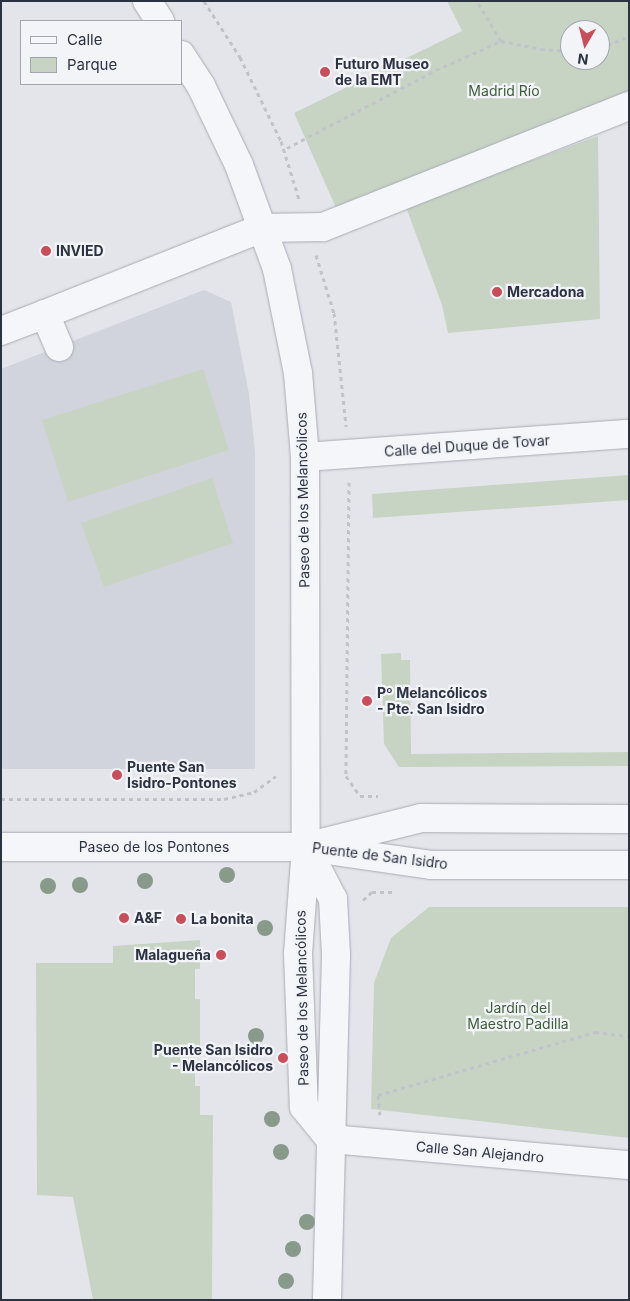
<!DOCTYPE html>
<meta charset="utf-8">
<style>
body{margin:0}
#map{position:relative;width:630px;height:1301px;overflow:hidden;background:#e3e5ea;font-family:Inter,sans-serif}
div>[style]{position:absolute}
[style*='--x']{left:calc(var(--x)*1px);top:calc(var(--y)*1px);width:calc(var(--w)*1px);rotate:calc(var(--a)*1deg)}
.built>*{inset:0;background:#d1d4dc}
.green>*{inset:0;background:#c7d4c4}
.path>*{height:3px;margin-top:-1.5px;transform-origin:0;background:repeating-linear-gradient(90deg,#c0c3c9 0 4px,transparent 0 8px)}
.roads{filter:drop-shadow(0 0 1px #a8acb4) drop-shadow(0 0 1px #a8acb4)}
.minor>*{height:28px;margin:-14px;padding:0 14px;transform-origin:14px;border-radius:14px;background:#f5f6f9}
.trees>*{width:16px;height:16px;margin:-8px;border-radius:50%;background:#889a89}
.dots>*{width:14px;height:14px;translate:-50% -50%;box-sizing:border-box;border:2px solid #f2f4f8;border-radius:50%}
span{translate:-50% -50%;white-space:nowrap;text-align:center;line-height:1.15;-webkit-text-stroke:4.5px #f2f4f8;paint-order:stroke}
.poi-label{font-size:14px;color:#2b3242;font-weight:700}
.left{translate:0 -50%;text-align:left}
.right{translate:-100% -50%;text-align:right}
.park-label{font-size:14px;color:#3e5d39}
.street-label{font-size:14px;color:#2b3242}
.frame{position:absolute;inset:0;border:2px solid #2b3242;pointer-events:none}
.legend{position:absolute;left:20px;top:20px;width:162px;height:65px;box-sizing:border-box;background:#f2f4f8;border:1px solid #a2a6af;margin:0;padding:6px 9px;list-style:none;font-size:15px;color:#2b3242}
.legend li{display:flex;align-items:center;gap:10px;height:25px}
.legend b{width:25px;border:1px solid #a2a6af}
.north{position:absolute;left:560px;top:20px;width:50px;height:50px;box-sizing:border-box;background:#f2f4f8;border:1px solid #a2a6af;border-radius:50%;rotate:188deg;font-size:14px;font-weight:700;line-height:20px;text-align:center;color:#2b3242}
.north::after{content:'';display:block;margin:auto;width:18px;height:22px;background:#ca4d5a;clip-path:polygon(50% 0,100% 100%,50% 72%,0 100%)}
</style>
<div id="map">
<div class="built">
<i style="clip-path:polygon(204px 290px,231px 302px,249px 394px,255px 452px,255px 769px,1px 769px,1px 369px)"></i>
</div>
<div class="green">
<i style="clip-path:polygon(evenodd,447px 1px,629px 1px,629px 121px,345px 228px,294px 113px,462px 31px,447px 1px,570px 30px,600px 30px,600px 60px,570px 60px,570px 30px)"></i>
<i style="clip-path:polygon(598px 136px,600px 319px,448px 333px,442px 305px,406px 207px)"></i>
<i style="clip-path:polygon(203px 369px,229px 450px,68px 502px,42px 420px)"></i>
<i style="clip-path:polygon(629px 475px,629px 500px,373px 518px,372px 494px)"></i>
<i style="clip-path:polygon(212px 478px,233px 543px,104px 587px,81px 523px)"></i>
<i style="clip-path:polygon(401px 653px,401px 660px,410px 660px,411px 754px,629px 752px,629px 766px,399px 767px,384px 744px,381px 654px)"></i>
<i style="clip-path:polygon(429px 907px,629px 907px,629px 1138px,371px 1109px,374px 983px,391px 938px)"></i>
<i style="clip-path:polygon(200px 940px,200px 969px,195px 969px,195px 999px,200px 999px,200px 1057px,195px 1057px,195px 1086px,200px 1086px,200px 1115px,213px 1115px,212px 1300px,93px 1300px,73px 1197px,37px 1195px,36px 963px,113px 963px,113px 946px)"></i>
</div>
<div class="path">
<i style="--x:204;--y:1;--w:67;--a:57.3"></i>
<i style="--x:240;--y:57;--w:93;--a:64"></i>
<i style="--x:281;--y:141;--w:61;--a:72.8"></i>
<i style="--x:501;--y:41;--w:41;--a:11.3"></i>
<i style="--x:541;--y:49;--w:29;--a:4"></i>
<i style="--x:600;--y:48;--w:31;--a:-22"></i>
<i style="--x:287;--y:148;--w:168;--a:-27.6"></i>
<i style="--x:436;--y:70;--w:71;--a:-24"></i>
<i style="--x:501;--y:41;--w:47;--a:-121"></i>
<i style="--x:316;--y:255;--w:61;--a:72.8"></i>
<i style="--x:334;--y:313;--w:114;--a:83.9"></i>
<i style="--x:349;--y:482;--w:294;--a:90.6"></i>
<i style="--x:346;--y:776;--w:24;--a:55"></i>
<i style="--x:360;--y:796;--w:18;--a:0"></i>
<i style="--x:1;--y:799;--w:223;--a:0"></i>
<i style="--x:224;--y:799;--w:31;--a:-13"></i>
<i style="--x:254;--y:792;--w:27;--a:-36"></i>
<i style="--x:363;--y:900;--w:12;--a:-42"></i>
<i style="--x:372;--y:892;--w:22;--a:0"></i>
<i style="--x:380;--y:1115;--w:20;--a:-96"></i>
<i style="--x:378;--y:1095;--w:226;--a:-16.2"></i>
<i style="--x:595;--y:1032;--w:34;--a:7"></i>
</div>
<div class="roads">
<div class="minor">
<i style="--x:147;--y:1;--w:24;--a:57"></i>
<i style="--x:181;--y:55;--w:37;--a:57"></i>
<i style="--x:201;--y:86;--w:88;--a:64.3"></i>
<i style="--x:239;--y:165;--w:111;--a:69.9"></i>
<i style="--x:277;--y:269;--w:106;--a:78.6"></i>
<i style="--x:298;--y:373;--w:84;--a:85.2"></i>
<i style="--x:305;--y:457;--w:390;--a:89.9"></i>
<i style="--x:306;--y:847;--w:107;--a:94.3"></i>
<i style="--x:298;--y:954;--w:153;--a:87.8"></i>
<i style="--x:304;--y:1107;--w:41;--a:50.9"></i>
<i style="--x:45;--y:314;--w:233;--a:-21.6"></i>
<i style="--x:262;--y:228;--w:61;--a:-0.9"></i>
<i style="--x:323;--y:227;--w:329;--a:-21.6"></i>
<i style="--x:1;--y:331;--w:47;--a:-21.1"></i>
<i style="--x:45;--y:314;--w:36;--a:67"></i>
<i style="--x:305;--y:457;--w:325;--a:-4.1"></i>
<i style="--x:317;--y:844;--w:107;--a:-14"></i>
<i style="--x:421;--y:818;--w:208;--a:0.3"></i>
<i style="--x:1;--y:847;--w:305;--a:0"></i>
<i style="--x:306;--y:847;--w:126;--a:8.2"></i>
<i style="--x:431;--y:865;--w:198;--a:0"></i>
<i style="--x:306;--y:847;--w:59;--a:62.6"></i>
<i style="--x:333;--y:899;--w:56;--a:86.9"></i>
<i style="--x:336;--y:955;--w:345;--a:91.5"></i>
<i style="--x:330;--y:1139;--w:300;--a:5"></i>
</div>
</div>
<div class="trees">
<i style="left:227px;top:875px"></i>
<i style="left:145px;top:881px"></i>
<i style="left:80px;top:885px"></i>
<i style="left:48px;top:886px"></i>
<i style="left:265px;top:928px"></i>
<i style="left:256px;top:1036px"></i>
<i style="left:272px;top:1119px"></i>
<i style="left:281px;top:1152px"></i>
<i style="left:307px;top:1222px"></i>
<i style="left:293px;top:1249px"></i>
<i style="left:286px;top:1281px"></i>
</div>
<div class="dots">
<i style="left:325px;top:72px;background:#ca4d5a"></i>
<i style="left:46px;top:251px;background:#ca4d5a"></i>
<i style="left:497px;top:292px;background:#ca4d5a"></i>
<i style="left:367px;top:701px;background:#ca4d5a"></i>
<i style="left:117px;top:775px;background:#ca4d5a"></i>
<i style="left:124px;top:918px;background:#ca4d5a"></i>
<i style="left:181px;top:919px;background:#ca4d5a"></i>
<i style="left:221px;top:955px;background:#ca4d5a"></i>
<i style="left:283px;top:1058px;background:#ca4d5a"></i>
</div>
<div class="poi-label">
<span class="left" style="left:335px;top:72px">Futuro Museo<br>de la EMT</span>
<span class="left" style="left:56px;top:251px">INVIED</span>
<span class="left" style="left:507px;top:292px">Mercadona</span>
<span class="left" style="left:377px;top:701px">Pº Melancólicos<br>- Pte. San Isidro</span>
<span class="left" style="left:127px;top:775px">Puente San<br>Isidro-Pontones</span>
<span class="left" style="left:134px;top:918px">A&amp;F</span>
<span class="left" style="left:191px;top:919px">La bonita</span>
<span class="right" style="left:211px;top:955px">Malagueña</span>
<span class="right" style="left:273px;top:1058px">Puente San Isidro<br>- Melancólicos</span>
</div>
<div class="park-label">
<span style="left:504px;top:91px">Madrid Río</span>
<span style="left:518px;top:1016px">Jardín del<br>Maestro Padilla</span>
</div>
<div class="street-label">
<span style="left:467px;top:446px;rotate:-4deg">Calle del Duque de Tovar</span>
<span style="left:303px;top:500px;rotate:-91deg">Paseo de los Melancólicos</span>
<span style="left:154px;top:847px">Paseo de los Pontones</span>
<span style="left:380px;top:856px;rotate:7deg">Puente de San Isidro</span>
<span style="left:302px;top:998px;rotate:-91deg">Paseo de los Melancólicos</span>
<span style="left:480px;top:1152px;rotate:5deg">Calle San Alejandro</span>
</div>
<div class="frame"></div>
<ul class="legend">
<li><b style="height:6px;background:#f5f6f9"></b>Calle</li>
<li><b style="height:14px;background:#c7d4c4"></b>Parque</li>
</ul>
<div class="north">N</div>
</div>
